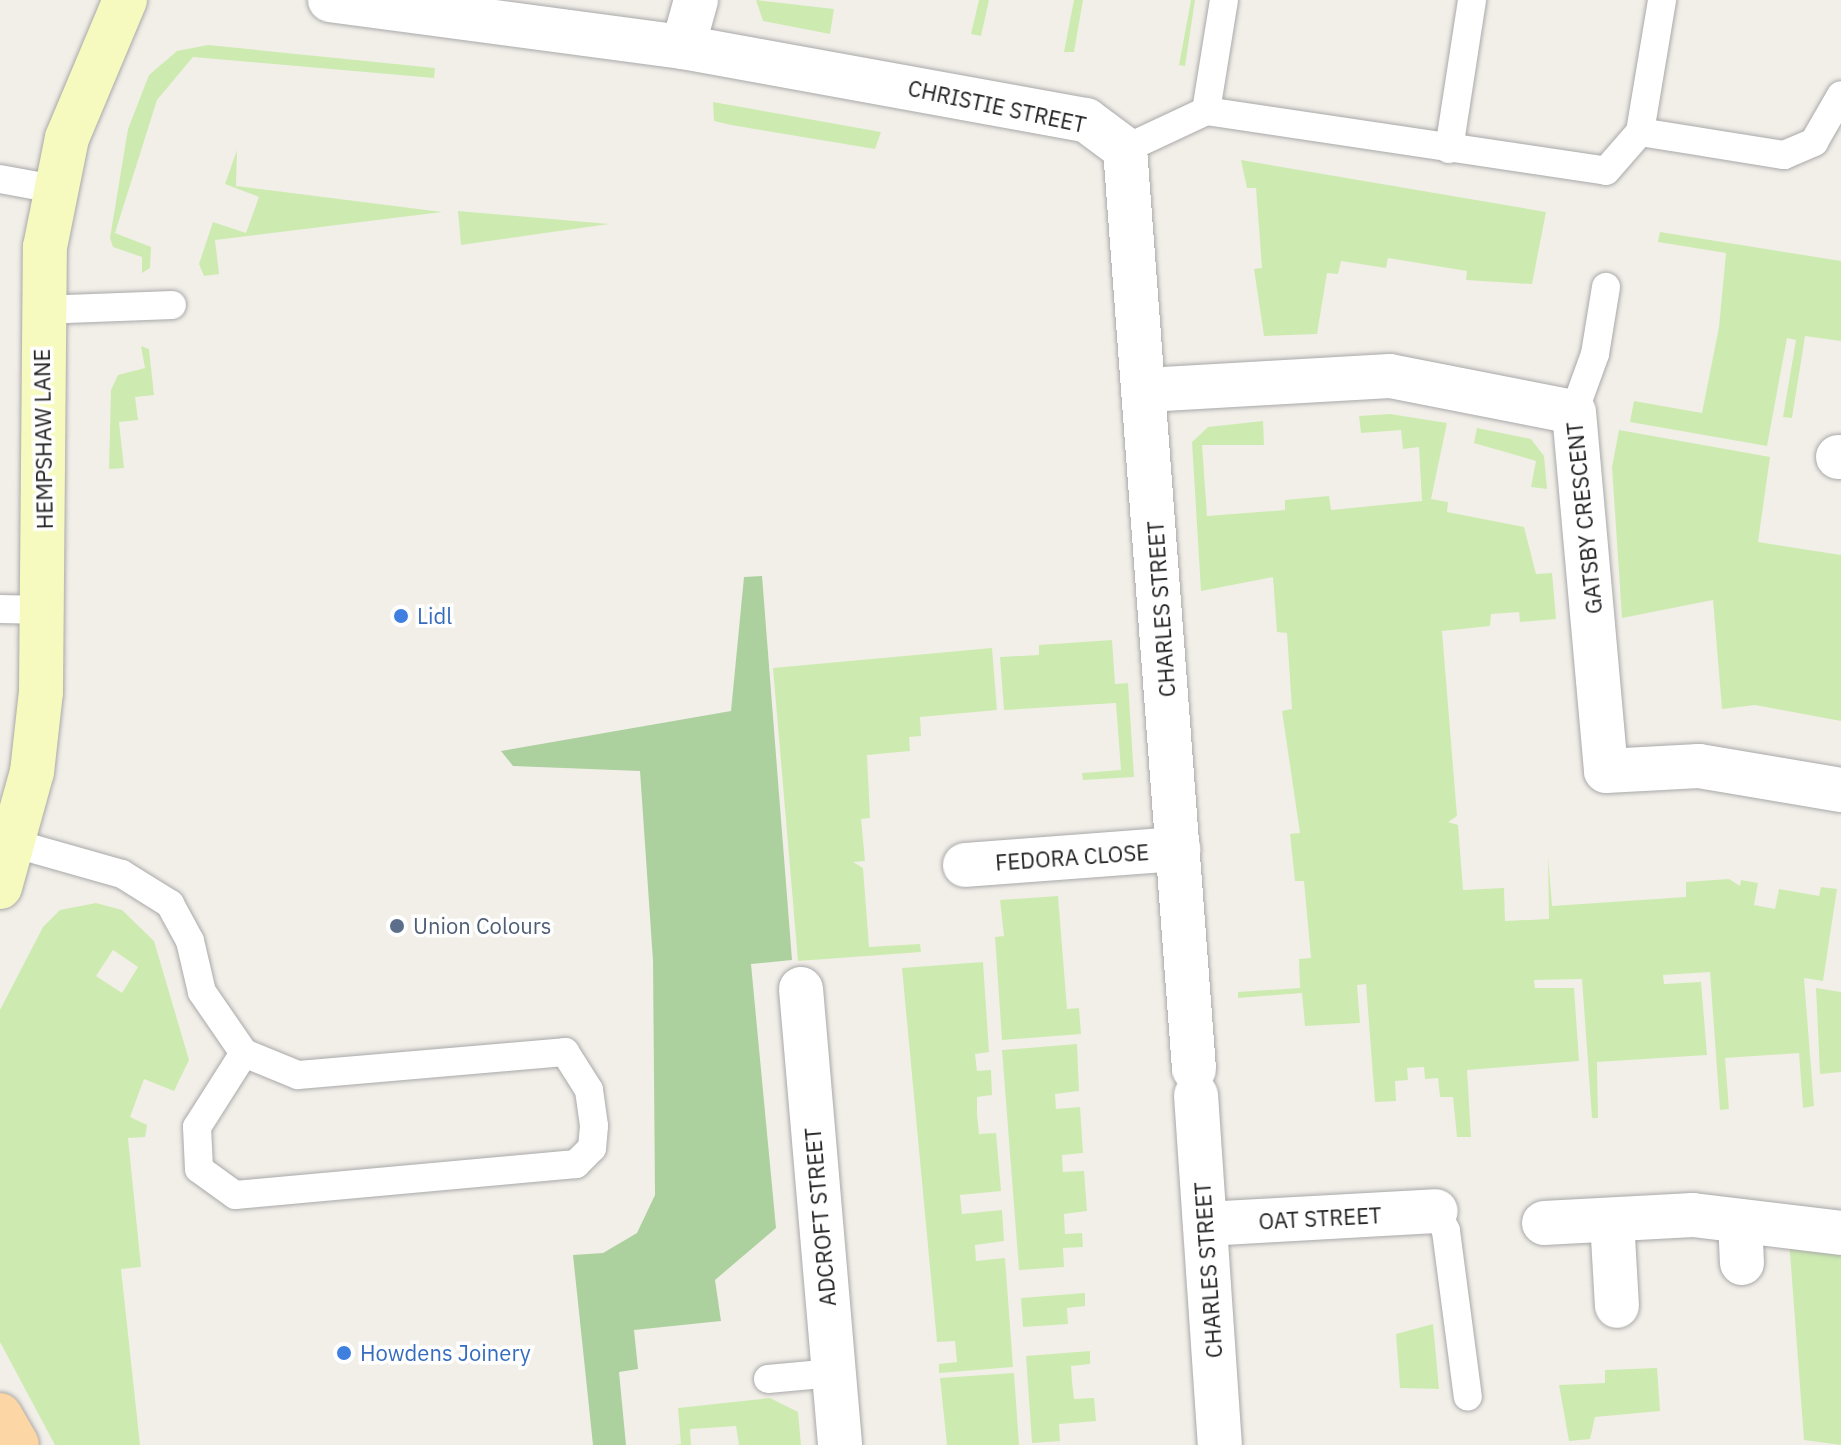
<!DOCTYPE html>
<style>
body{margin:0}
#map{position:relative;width:1841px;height:1445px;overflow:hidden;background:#f2efe9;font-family:"IBM Plex Sans",sans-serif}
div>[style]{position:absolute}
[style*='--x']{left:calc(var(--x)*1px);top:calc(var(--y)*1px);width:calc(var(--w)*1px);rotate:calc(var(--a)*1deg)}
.grass>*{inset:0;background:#cdebb0}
.forest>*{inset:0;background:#add19e}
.roads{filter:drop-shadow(0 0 2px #a9a9a9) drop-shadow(0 0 2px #a9a9a9)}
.lane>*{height:28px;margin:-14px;padding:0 14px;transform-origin:14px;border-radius:14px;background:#fff}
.street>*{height:44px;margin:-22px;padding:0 22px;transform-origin:22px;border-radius:22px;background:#fff}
.secondary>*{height:44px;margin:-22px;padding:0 22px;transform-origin:22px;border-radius:22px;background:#f7fabf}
.primary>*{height:44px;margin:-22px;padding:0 22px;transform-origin:22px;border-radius:22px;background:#fcd6a4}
.dots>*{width:22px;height:22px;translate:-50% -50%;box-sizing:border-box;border:4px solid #fff;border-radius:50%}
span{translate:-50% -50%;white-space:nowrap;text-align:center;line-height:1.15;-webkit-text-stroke:7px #fff;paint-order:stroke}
.street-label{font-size:22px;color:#222}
.shop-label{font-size:22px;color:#366cbe}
.left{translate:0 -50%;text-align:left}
.service-label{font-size:22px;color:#4e5e75}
</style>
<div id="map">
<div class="grass">
<i style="clip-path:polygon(756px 0,834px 9px,830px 34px,763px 21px)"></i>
<i style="clip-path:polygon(979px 0,989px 0,981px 36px,971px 34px)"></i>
<i style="clip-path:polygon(1074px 0,1083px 0,1074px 52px,1064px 52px)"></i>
<i style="clip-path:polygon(1191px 0,1195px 0,1185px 66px,1179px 65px)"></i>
<i style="clip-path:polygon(208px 45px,435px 68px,434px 78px,193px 57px,157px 100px,115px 233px,151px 247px,150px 268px,142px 273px,142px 257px,113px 247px,110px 238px,128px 129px,149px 75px,177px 51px)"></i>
<i style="clip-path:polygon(713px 102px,881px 132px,875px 149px,731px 125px,714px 121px)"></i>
<i style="clip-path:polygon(237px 150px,236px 186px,442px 212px,215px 240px,219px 274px,204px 276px,199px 264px,213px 222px,246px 233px,259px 197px,225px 184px)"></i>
<i style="clip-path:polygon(1241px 160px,1546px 212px,1532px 284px,1466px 280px,1467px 271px,1388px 258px,1386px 268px,1341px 261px,1338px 274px,1327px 273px,1317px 334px,1264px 336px,1254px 269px,1262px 268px,1256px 188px,1247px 188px)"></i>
<i style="clip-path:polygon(458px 211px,609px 224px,461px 245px)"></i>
<i style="clip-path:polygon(1660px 232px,1841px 261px,1841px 341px,1805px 336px,1792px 418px,1783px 417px,1796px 340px,1787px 338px,1767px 446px,1630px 422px,1634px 401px,1702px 413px,1719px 327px,1726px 253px,1658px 242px)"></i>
<i style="clip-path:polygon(141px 346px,149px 349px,154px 395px,135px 397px,138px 420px,119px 422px,124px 468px,109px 469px,111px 390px,118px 375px,145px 368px)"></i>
<i style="clip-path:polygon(1390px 414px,1447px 423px,1431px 499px,1448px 502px,1447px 512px,1524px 527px,1536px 574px,1552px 573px,1556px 619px,1520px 622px,1519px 612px,1491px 614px,1490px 626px,1442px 631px,1457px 816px,1448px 822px,1458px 825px,1463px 890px,1504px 888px,1505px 921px,1549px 919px,1548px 856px,1552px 906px,1686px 897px,1686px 882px,1729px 879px,1740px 886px,1741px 880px,1758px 883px,1754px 905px,1775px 909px,1779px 889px,1819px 896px,1821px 887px,1837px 889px,1823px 981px,1804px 978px,1814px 1106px,1803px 1108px,1799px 1053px,1725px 1058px,1729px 1109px,1720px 1110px,1710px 972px,1663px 975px,1664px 984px,1701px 982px,1707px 1055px,1597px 1062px,1598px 1118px,1592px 1118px,1582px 979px,1534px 980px,1535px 988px,1574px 988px,1579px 1061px,1467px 1070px,1471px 1137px,1457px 1137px,1453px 1097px,1440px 1097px,1438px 1078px,1425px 1079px,1424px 1067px,1407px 1068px,1408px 1080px,1395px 1081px,1396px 1101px,1375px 1102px,1366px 984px,1357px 985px,1360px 1023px,1305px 1026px,1302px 993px,1238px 998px,1238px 992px,1300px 988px,1299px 959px,1311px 958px,1304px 881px,1295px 881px,1290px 834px,1300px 833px,1282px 711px,1292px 709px,1287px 633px,1277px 632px,1273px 577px,1201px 591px,1192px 442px,1208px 427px,1263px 421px,1264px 445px,1202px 445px,1207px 516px,1285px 510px,1285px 500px,1329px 496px,1331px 510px,1422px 501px,1419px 447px,1403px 449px,1401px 430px,1361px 433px,1359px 416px)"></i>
<i style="clip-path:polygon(1477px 428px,1531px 439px,1544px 456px,1547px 489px,1531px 487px,1536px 461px,1474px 443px)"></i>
<i style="clip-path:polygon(1619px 430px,1770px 457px,1758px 542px,1841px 555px,1841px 721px,1755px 705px,1722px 709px,1713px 600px,1622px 618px,1612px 467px)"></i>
<i style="clip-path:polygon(1112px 640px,1115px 684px,1128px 683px,1134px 777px,1083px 780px,1082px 773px,1121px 770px,1116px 703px,1004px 710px,1000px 657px,1039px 655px,1039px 645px)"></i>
<i style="clip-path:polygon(992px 648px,997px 710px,920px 717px,921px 736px,909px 737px,910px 751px,867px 755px,870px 818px,861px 819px,865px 861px,853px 862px,863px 868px,869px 947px,920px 944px,921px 952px,798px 961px,773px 668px)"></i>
<i style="clip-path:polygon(1058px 896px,1067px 1009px,1079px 1008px,1081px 1034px,1002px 1040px,995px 937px,1004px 936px,1000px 900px)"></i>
<i style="clip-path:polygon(evenodd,96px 903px,122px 910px,154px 941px,189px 1060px,174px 1091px,144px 1079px,130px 1117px,147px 1125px,145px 1137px,128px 1138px,141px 1267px,121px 1269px,140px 1445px,55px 1445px,0 1342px,0 1010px,43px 927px,60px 910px,96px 903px,113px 950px,138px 967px,122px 993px,96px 976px,113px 950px)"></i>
<i style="clip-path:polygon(983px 962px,989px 1052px,975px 1054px,977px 1071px,991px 1070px,992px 1095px,977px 1097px,977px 1114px,979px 1134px,996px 1133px,1001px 1191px,960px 1195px,962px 1214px,1002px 1210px,1004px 1241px,975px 1245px,976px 1261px,1005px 1258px,1013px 1367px,939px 1373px,939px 1364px,957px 1362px,955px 1341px,937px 1342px,902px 968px)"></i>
<i style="clip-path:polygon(1816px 988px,1841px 992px,1841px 1072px,1820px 1074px)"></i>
<i style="clip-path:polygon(1077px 1044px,1079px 1091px,1055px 1094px,1056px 1109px,1080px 1107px,1083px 1153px,1062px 1155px,1063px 1172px,1084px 1171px,1087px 1211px,1064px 1214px,1065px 1234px,1082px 1233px,1083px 1247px,1063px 1248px,1064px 1267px,1019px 1270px,1002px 1050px)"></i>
<i style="clip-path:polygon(1788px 1226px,1841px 1233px,1841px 1445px,1804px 1440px)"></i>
<i style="clip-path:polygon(1085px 1293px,1085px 1306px,1067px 1308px,1068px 1324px,1023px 1327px,1021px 1298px)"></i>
<i style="clip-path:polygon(1433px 1324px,1439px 1389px,1400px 1388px,1396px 1334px)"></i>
<i style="clip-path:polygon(1090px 1351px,1090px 1364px,1071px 1366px,1072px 1381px,1074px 1399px,1094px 1398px,1096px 1421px,1059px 1424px,1060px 1441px,1032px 1443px,1026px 1356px)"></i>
<i style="clip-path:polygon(1657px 1368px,1660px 1411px,1595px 1417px,1590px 1439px,1569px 1441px,1559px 1385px,1605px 1383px,1605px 1370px)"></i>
<i style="clip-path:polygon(1014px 1373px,1019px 1445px,947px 1445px,940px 1378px)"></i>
<i style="clip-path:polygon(770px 1398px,798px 1412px,801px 1445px,739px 1445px,736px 1426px,690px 1429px,691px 1445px,675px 1445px,681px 1444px,678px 1408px)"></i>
</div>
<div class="forest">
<i style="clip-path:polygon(762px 576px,792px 960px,751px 964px,776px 1228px,715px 1280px,721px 1321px,634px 1330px,638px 1369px,619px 1372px,626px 1445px,593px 1445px,573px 1255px,603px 1253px,637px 1233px,655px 1195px,653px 961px,640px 771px,513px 766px,501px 751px,731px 711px,744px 577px)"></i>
</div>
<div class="roads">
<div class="lane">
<i style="--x:1206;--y:111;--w:112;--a:-80.8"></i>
<i style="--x:1640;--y:132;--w:134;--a:-80.5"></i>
<i style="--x:1125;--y:149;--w:89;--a:-25.1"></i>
<i style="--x:1206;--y:111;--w:404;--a:8.5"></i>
<i style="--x:1606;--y:171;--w:52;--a:-48.9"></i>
<i style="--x:1640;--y:132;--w:146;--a:9.1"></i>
<i style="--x:1784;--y:155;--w:33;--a:-23"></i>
<i style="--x:1814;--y:142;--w:54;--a:-60.1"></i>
<i style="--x:1449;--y:149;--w:151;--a:-81.2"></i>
<i style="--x:0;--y:179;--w:55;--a:10.5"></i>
<i style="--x:41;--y:310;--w:131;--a:-2.2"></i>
<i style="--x:1574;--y:412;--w:62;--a:-70.1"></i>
<i style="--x:1595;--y:354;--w:68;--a:-80.7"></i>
<i style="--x:0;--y:609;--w:44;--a:1.3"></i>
<i style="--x:16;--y:844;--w:110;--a:15.8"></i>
<i style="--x:122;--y:874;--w:57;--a:32"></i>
<i style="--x:170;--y:904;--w:42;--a:61.6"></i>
<i style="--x:190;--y:941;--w:52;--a:76.8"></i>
<i style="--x:202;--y:992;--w:74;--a:55.5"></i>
<i style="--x:565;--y:1052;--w:45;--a:57.7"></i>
<i style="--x:589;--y:1090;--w:36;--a:82"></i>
<i style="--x:594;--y:1126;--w:22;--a:95"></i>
<i style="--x:592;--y:1148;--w:23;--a:135"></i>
<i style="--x:576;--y:1164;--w:342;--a:174.8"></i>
<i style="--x:235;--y:1195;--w:44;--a:-144.2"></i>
<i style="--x:199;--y:1169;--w:42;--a:-92.7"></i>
<i style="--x:197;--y:1127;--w:88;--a:-57.6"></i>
<i style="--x:244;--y:1053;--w:58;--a:22.2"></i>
<i style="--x:298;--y:1075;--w:268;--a:-4.9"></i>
<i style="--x:1436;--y:1211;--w:22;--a:63"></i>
<i style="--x:1446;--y:1231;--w:167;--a:82.5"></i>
<i style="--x:768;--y:1379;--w:65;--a:-5.3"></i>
</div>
<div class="street">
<i style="--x:330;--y:0;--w:356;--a:7.6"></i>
<i style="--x:683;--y:47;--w:410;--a:10.3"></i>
<i style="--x:1086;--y:120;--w:49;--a:36.6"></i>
<i style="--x:1125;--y:149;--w:923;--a:85.71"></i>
<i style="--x:683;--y:47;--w:49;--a:-74.5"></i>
<i style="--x:1146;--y:390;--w:244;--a:-3.3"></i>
<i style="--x:1390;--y:376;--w:187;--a:11.1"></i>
<i style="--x:1574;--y:412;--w:360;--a:84.9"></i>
<i style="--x:1606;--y:771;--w:93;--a:-3.1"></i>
<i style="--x:1699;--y:766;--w:144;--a:9.6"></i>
<i style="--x:1838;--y:457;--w:3;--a:0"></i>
<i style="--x:965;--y:865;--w:214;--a:-4.3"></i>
<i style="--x:801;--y:989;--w:458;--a:85.1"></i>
<i style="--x:1196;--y:1095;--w:351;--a:86.1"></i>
<i style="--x:1612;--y:1220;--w:86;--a:86.7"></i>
<i style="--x:1740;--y:1221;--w:42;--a:87.3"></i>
<i style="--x:1544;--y:1223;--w:149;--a:-3.1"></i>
<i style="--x:1693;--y:1215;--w:149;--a:6.9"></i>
<i style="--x:1205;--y:1224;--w:231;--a:-3.2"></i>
</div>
<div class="secondary">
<i style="--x:0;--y:887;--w:119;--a:-74.5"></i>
<i style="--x:32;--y:772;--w:81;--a:-83.6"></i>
<i style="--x:41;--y:692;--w:445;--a:-89.5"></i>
<i style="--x:45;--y:247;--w:111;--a:-78.6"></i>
<i style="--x:67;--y:138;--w:150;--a:-67.2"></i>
</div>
<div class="primary">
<i style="--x:0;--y:1415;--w:34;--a:60"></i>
</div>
</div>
<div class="dots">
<i style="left:401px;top:616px;background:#3f7fe0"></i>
<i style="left:397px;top:926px;background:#5c6f8a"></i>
<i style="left:344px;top:1353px;background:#3f7fe0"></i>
</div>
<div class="street-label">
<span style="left:997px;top:106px;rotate:12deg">CHRISTIE STREET</span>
<span style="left:43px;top:439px;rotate:-91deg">HEMPSHAW LANE</span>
<span style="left:1584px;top:518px;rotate:-96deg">GATSBY CRESCENT</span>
<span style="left:1161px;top:609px;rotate:-94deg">CHARLES STREET</span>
<span style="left:1072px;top:857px;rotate:-4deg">FEDORA CLOSE</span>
<span style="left:820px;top:1217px;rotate:-95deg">ADCROFT STREET</span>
<span style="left:1320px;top:1218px;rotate:-3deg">OAT STREET</span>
<span style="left:1208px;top:1270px;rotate:-94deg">CHARLES STREET</span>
</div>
<div class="shop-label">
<span class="left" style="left:417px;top:616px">Lidl</span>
<span class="left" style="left:360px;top:1353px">Howdens Joinery</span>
</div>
<div class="service-label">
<span class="left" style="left:413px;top:926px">Union Colours</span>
</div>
</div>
